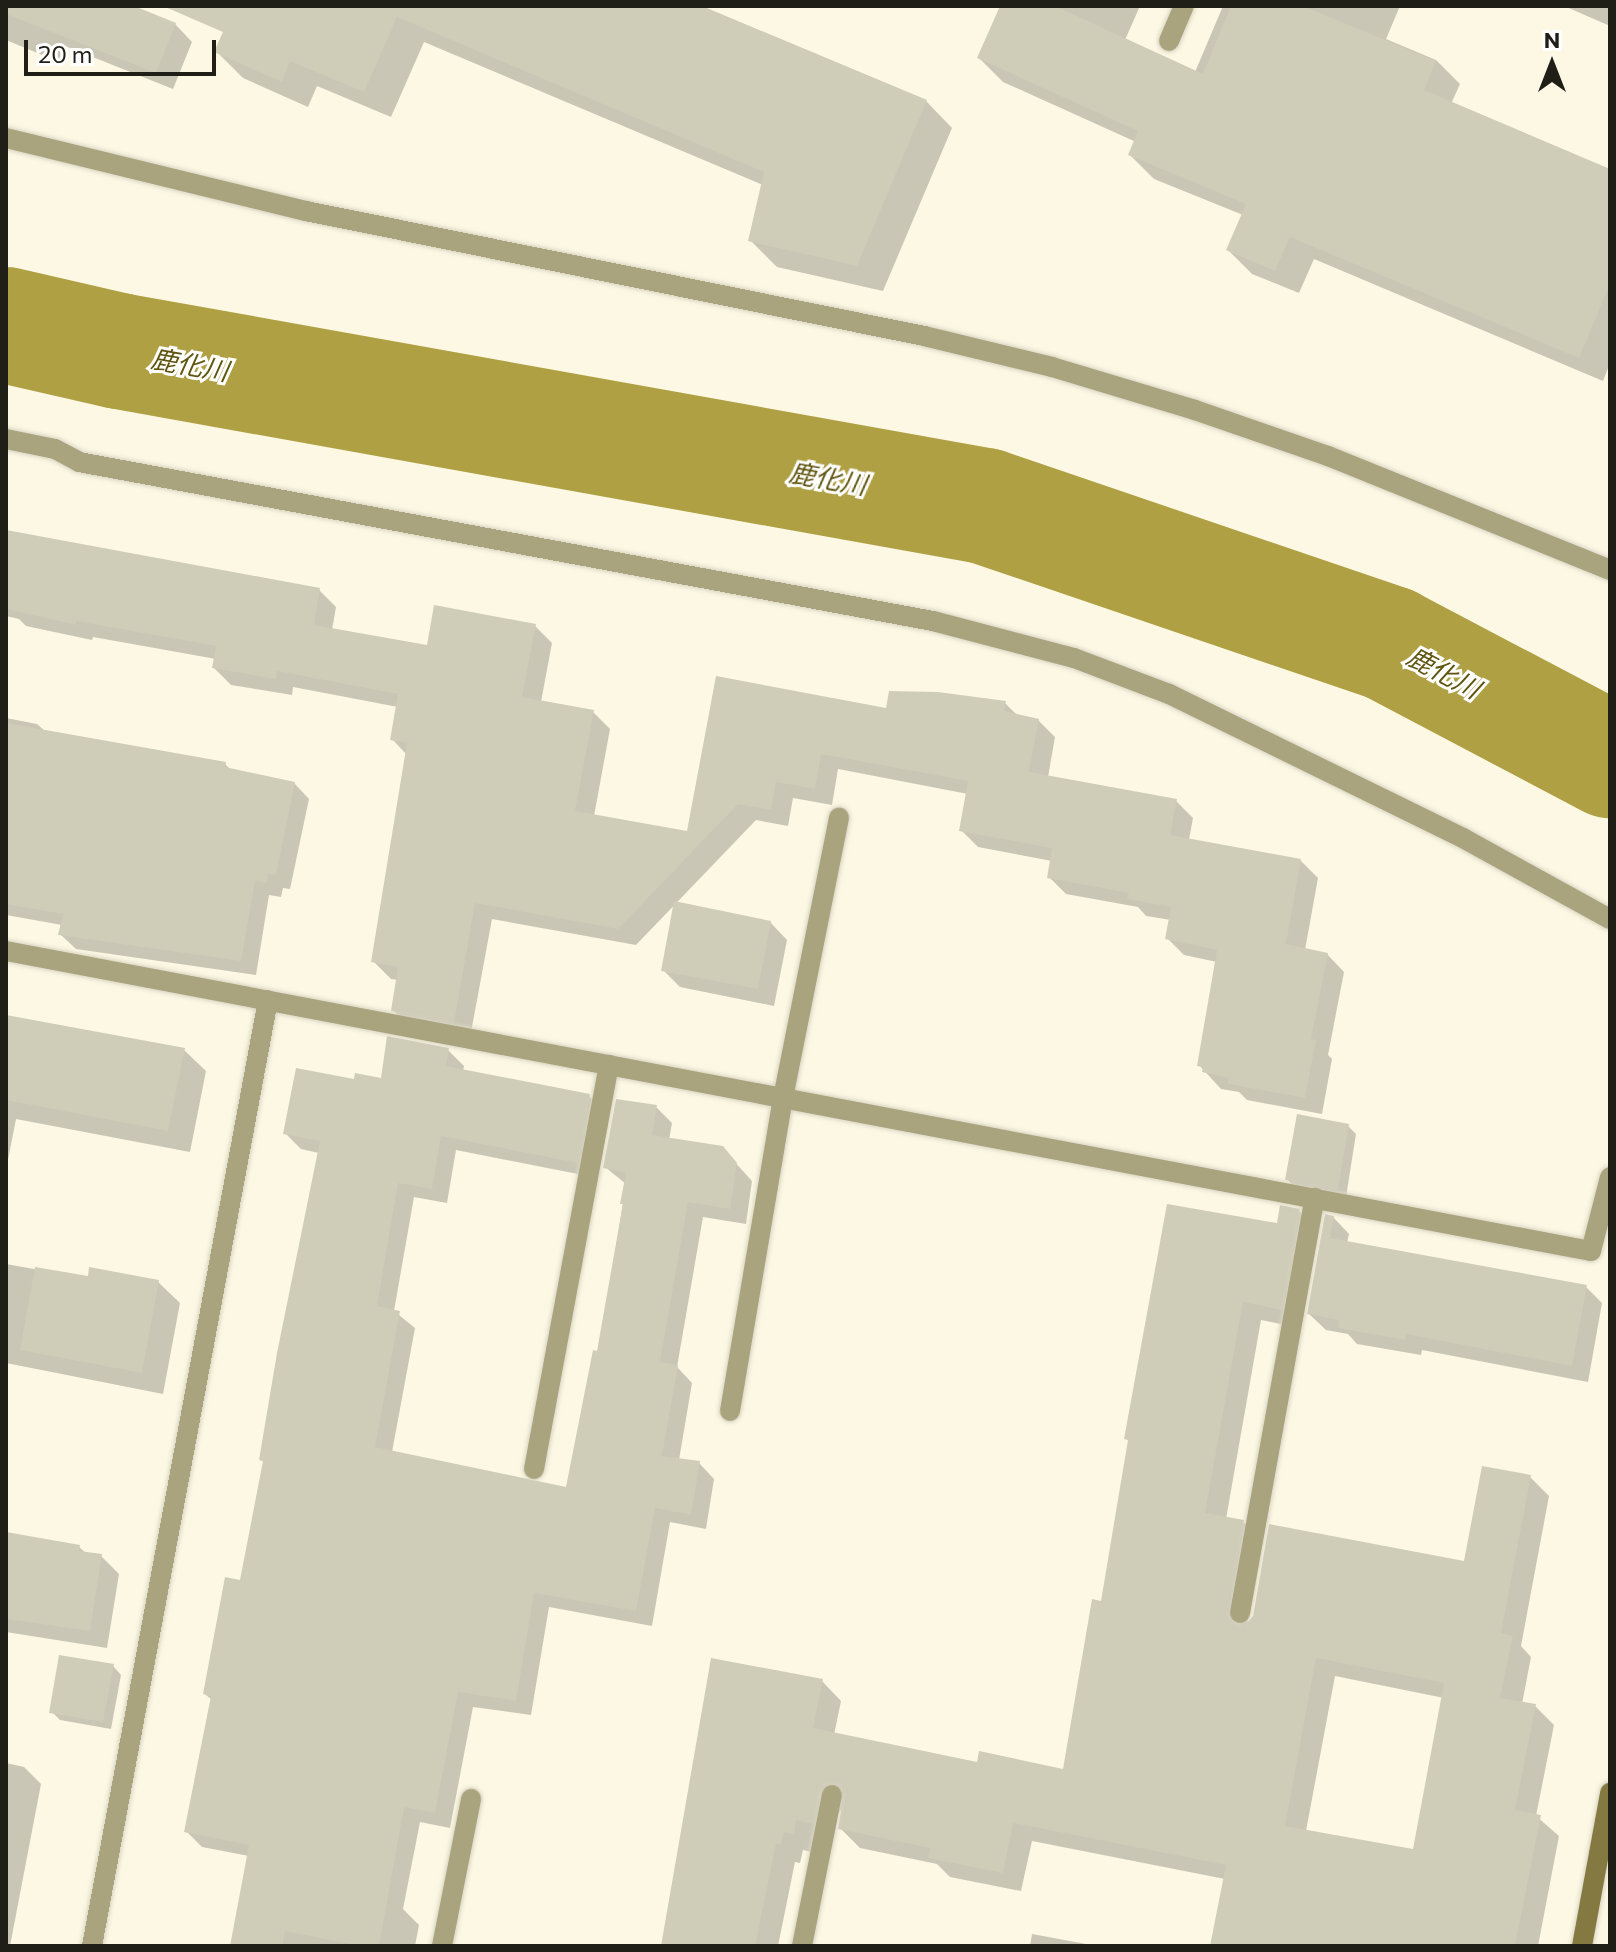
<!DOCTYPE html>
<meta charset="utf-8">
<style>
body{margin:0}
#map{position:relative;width:1616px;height:1952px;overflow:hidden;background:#fcf8e4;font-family:Commissioner,"Noto Sans JP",sans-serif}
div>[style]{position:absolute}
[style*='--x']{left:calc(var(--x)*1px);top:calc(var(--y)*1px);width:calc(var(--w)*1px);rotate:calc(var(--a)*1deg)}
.shadow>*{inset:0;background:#0003}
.river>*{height:116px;margin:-58px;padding:0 58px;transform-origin:58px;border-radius:58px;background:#b0a044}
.building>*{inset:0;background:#cfccb8}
.roads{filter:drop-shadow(0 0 2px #d9d5c3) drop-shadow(0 0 2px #d9d5c3)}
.street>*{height:20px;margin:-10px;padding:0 10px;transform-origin:10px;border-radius:10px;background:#a9a37e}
.secondary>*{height:20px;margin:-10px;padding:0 10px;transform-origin:10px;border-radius:10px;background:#837941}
span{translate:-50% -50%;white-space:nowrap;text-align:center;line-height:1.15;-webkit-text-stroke:6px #fff;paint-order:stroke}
.water-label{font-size:26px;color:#60550f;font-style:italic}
.frame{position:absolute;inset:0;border:8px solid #201f17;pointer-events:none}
.north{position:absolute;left:1512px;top:24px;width:80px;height:80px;-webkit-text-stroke:6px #fff;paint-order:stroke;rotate:0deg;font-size:22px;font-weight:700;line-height:32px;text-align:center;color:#201f17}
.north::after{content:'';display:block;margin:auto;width:28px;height:36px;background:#201f17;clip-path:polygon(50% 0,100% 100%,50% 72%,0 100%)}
.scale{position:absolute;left:24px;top:40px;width:192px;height:36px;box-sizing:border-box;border:4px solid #201f17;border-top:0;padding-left:10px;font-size:24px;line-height:28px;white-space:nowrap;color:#201f17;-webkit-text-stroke:6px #fff;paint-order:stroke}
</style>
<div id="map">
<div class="shadow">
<i style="clip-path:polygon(6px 6px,128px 6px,175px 24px,192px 42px,173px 89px,65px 46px,59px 62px,6px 40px)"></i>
<i style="clip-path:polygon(235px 6px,697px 6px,926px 101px,952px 128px,883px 291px,777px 267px,750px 240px,763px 185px,424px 42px,391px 117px,317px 86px,308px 107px,243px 78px,216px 51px)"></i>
<i style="clip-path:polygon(1002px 6px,1140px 6px,1125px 40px,1195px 72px,1223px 6px,1400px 6px,1386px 39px,1436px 60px,1460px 84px,1451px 104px,1610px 171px,1610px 363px,1603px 381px,1314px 259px,1299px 293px,1252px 274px,1228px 250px,1243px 215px,1154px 179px,1130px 155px,1136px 142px,1003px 82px,979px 58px)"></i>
<i style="clip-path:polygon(1564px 6px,1610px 6px,1610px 26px)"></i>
<i style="clip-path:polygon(6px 532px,319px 590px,336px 607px,332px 630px,428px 647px,535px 626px,552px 643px,541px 702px,593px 712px,610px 729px,594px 816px,688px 834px,888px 710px,1005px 703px,1018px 716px,1038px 720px,1055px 737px,1048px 777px,1176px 801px,1193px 818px,1189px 840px,1300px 860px,1318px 878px,1305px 950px,1327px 954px,1344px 972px,1328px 1055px,1332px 1059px,1322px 1114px,1247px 1100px,1239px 1092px,1221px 1089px,1199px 1065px,1217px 962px,1184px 955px,1167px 938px,1171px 920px,1146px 916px,1138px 907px,1066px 894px,1049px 877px,1052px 861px,978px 847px,961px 830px,968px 794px,838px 769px,832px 805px,793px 798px,788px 826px,756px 820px,636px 945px,492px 919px,470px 1038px,410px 1027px,393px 1010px,398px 980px,391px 979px,374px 962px,407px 755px,392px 739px,398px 707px,293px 687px,292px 695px,231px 685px,214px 668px,216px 659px,93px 637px,92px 640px,26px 626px,19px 619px,6px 616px)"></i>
<i style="clip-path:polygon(6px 718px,37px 724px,45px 731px,225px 764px,232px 771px,294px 783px,309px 799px,290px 889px,283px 888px,281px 897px,269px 895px,256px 975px,76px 949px,60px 934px,62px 925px,6px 915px)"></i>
<i style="clip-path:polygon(770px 922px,787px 940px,774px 1006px,680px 987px,663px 970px)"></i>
<i style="clip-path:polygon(6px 1017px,184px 1050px,206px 1071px,190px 1152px,16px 1119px,6px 1170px)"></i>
<i style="clip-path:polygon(448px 1050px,464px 1066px,463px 1071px,589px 1096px,605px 1112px,593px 1177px,456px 1150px,447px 1203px,414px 1197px,394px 1311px,415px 1328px,392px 1452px,567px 1489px,599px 1353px,626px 1184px,605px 1167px,656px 1107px,672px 1123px,669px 1140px,722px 1148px,752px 1181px,746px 1224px,703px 1217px,677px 1367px,692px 1383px,679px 1460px,699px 1463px,714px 1479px,706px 1529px,670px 1522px,652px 1626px,549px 1607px,531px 1715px,473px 1707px,450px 1828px,420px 1822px,403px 1909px,419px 1925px,415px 1946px,232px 1946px,249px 1856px,202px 1847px,186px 1831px,212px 1700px,205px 1694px,242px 1582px,265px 1463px,261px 1460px,319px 1153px,301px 1149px,286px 1134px,355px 1081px,382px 1081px)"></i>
<i style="clip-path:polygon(1348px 1126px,1356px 1134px,1346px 1197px,1295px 1188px,1287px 1179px)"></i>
<i style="clip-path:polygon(evenodd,1299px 1211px,1318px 1230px,1300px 1328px,1261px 1320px,1226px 1519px,1243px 1522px,1262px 1541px,1247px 1625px,1465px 1563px,1530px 1477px,1549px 1496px,1521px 1646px,1531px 1657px,1522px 1704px,1535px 1706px,1554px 1725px,1536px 1816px,1559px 1836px,1538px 1946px,1212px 1946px,1225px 1879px,1032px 1841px,1021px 1891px,950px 1877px,937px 1864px,860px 1848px,841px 1829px,844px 1805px,813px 1852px,803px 1850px,800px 1863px,795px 1862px,778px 1946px,662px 1946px,822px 1681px,841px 1701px,834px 1735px,978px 1764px,1065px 1771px,1103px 1603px,1130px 1442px,1126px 1438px,1278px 1226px,1299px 1211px,1335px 1676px,1444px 1698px,1415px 1851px,1306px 1831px,1335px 1676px)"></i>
<i style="clip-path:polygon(1333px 1217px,1349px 1234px,1347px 1243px,1586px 1287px,1602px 1303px,1588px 1382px,1422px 1350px,1421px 1355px,1357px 1344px,1348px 1334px,1326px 1330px,1309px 1314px)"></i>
<i style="clip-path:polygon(6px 1264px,90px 1279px,158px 1282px,180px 1303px,163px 1394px,6px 1363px)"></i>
<i style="clip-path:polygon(6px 1534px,79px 1547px,87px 1554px,101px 1556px,119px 1574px,107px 1648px,6px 1632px)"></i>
<i style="clip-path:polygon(113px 1666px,121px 1675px,111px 1729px,60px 1720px,52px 1712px)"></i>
<i style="clip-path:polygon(6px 1763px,24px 1767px,41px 1784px,10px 1946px,6px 1946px)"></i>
<i style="clip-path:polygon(1032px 1934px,1097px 1946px,1030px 1946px)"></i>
</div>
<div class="river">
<i style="--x:6;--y:325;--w:116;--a:13"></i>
<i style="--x:119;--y:351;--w:880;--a:10.15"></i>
<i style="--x:985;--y:506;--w:428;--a:18.8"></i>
<i style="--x:1390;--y:644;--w:249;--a:27.8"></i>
</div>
<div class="building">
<i style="clip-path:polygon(6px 6px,134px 6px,176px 23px,156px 73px,6px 14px)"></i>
<i style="clip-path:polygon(163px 6px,702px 6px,927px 100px,857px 266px,748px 241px,764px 172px,397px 17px,364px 92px,290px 61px,282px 82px,214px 52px,223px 32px)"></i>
<i style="clip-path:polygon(1000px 6px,1055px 6px,1203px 74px,1231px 6px,1303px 6px,1436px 61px,1424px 90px,1610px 169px,1610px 284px,1579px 358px,1290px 237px,1275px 271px,1226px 250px,1246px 204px,1128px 155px,1138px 131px,977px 58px)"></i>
<i style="clip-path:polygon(6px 530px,320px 588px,314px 625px,427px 645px,434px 605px,536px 624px,522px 697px,594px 710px,575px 811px,687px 831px,716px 676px,886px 708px,889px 691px,938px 692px,1006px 701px,1004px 711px,1039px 719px,1029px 772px,1177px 799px,1170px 835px,1301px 859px,1286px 944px,1328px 953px,1311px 1039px,1316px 1040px,1305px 1098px,1228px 1084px,1228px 1078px,1202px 1072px,1203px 1067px,1197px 1066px,1217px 950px,1165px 939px,1171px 907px,1127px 899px,1129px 893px,1047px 878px,1052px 848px,959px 831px,968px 781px,821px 754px,815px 789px,776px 782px,771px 810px,738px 804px,618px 929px,475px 903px,454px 1023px,391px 1011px,398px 967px,371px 962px,407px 743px,390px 740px,398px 694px,277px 671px,276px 679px,212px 668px,216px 646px,76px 621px,76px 625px,6px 609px)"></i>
<i style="clip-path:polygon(6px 723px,226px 762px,225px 767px,295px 782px,276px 875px,268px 874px,267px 883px,255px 881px,241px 961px,58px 935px,63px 914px,6px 904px)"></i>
<i style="clip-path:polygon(674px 901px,771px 921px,758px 989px,661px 971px)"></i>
<i style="clip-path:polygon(6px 1015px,185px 1048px,168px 1131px,6px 1100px)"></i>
<i style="clip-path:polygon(387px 1036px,449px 1048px,446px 1066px,590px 1094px,578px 1163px,441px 1136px,432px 1189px,398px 1183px,377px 1306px,400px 1311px,375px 1447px,566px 1487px,593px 1350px,597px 1351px,623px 1204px,620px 1204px,626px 1173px,603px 1168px,616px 1099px,657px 1105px,652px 1135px,723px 1146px,737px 1163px,730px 1209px,688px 1202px,660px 1362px,678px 1365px,662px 1456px,700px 1461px,691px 1515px,655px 1508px,636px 1611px,534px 1593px,516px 1701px,458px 1692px,435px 1813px,404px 1807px,379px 1946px,360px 1946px,285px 1931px,282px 1946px,230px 1946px,249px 1845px,184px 1832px,211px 1696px,203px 1694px,225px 1577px,240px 1580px,263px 1461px,259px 1460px,277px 1353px,320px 1141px,283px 1134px,296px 1068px,354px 1079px,355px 1073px,381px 1078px)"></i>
<i style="clip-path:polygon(1297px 1114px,1349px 1124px,1338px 1190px,1285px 1180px)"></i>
<i style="clip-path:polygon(evenodd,1167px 1204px,1277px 1223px,1280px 1205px,1300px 1209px,1282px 1310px,1243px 1302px,1205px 1513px,1244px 1520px,1227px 1611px,1232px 1623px,1245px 1625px,1253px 1616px,1269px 1524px,1464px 1561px,1482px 1466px,1531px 1475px,1501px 1633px,1513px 1636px,1500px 1698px,1536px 1704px,1515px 1810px,1541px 1815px,1515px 1946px,1210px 1946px,1226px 1865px,1013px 1823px,1003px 1873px,928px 1858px,930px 1848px,838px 1829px,844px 1792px,834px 1782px,822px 1787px,813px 1824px,796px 1820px,794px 1834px,784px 1832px,781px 1845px,776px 1844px,755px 1946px,661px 1946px,711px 1658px,823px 1679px,813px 1728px,977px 1762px,979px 1751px,1063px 1769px,1092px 1599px,1101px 1601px,1128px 1440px,1124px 1439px,1167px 1204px,1316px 1658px,1444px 1683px,1413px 1849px,1285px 1826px,1316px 1658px)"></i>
<i style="clip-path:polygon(1325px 1214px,1334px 1216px,1330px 1238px,1587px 1285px,1572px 1366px,1406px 1334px,1405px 1340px,1338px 1328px,1339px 1320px,1307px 1314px)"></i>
<i style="clip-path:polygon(35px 1267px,88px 1276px,89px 1267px,159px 1280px,142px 1373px,20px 1350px)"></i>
<i style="clip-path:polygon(6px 1532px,80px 1545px,79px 1551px,102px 1554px,90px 1631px,6px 1619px)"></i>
<i style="clip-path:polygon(59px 1655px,114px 1664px,103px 1722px,49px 1713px)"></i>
</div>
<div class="roads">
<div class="street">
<i style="--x:1169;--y:41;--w:38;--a:-67"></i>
<i style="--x:6;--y:138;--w:309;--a:13.7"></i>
<i style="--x:306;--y:211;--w:631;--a:11.43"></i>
<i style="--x:924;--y:336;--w:132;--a:13.6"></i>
<i style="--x:1052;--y:367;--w:149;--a:16.7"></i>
<i style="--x:1195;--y:410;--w:141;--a:19.1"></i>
<i style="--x:1328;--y:456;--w:304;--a:22"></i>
<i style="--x:6;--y:439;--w:50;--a:11.5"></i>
<i style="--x:55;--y:449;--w:27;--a:28"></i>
<i style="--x:79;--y:462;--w:869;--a:10.55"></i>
<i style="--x:933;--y:621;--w:146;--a:14.7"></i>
<i style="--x:1074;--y:658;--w:102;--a:20.8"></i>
<i style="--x:1169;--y:694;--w:327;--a:26.1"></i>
<i style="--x:1463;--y:838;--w:168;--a:28.9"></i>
<i style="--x:6;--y:951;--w:1613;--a:10.72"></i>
<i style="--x:1591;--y:1251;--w:76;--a:-75.6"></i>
<i style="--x:730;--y:1411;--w:317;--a:-80.4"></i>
<i style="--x:783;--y:1098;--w:286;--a:-78.7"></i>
<i style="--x:534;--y:1469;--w:411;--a:-79.5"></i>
<i style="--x:1240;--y:1613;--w:422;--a:-79.8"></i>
<i style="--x:92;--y:1946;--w:962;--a:-79.46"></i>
<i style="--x:442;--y:1946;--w:150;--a:-78.8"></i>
<i style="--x:802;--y:1946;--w:154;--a:-78.8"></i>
</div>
<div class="secondary">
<i style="--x:1582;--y:1946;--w:156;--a:-79.6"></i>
</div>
</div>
<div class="water-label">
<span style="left:190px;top:364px;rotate:10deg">鹿化川</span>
<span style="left:828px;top:478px;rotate:10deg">鹿化川</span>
<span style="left:1444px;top:672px;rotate:28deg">鹿化川</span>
</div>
<div class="frame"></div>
<div class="north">N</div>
<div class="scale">20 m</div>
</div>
